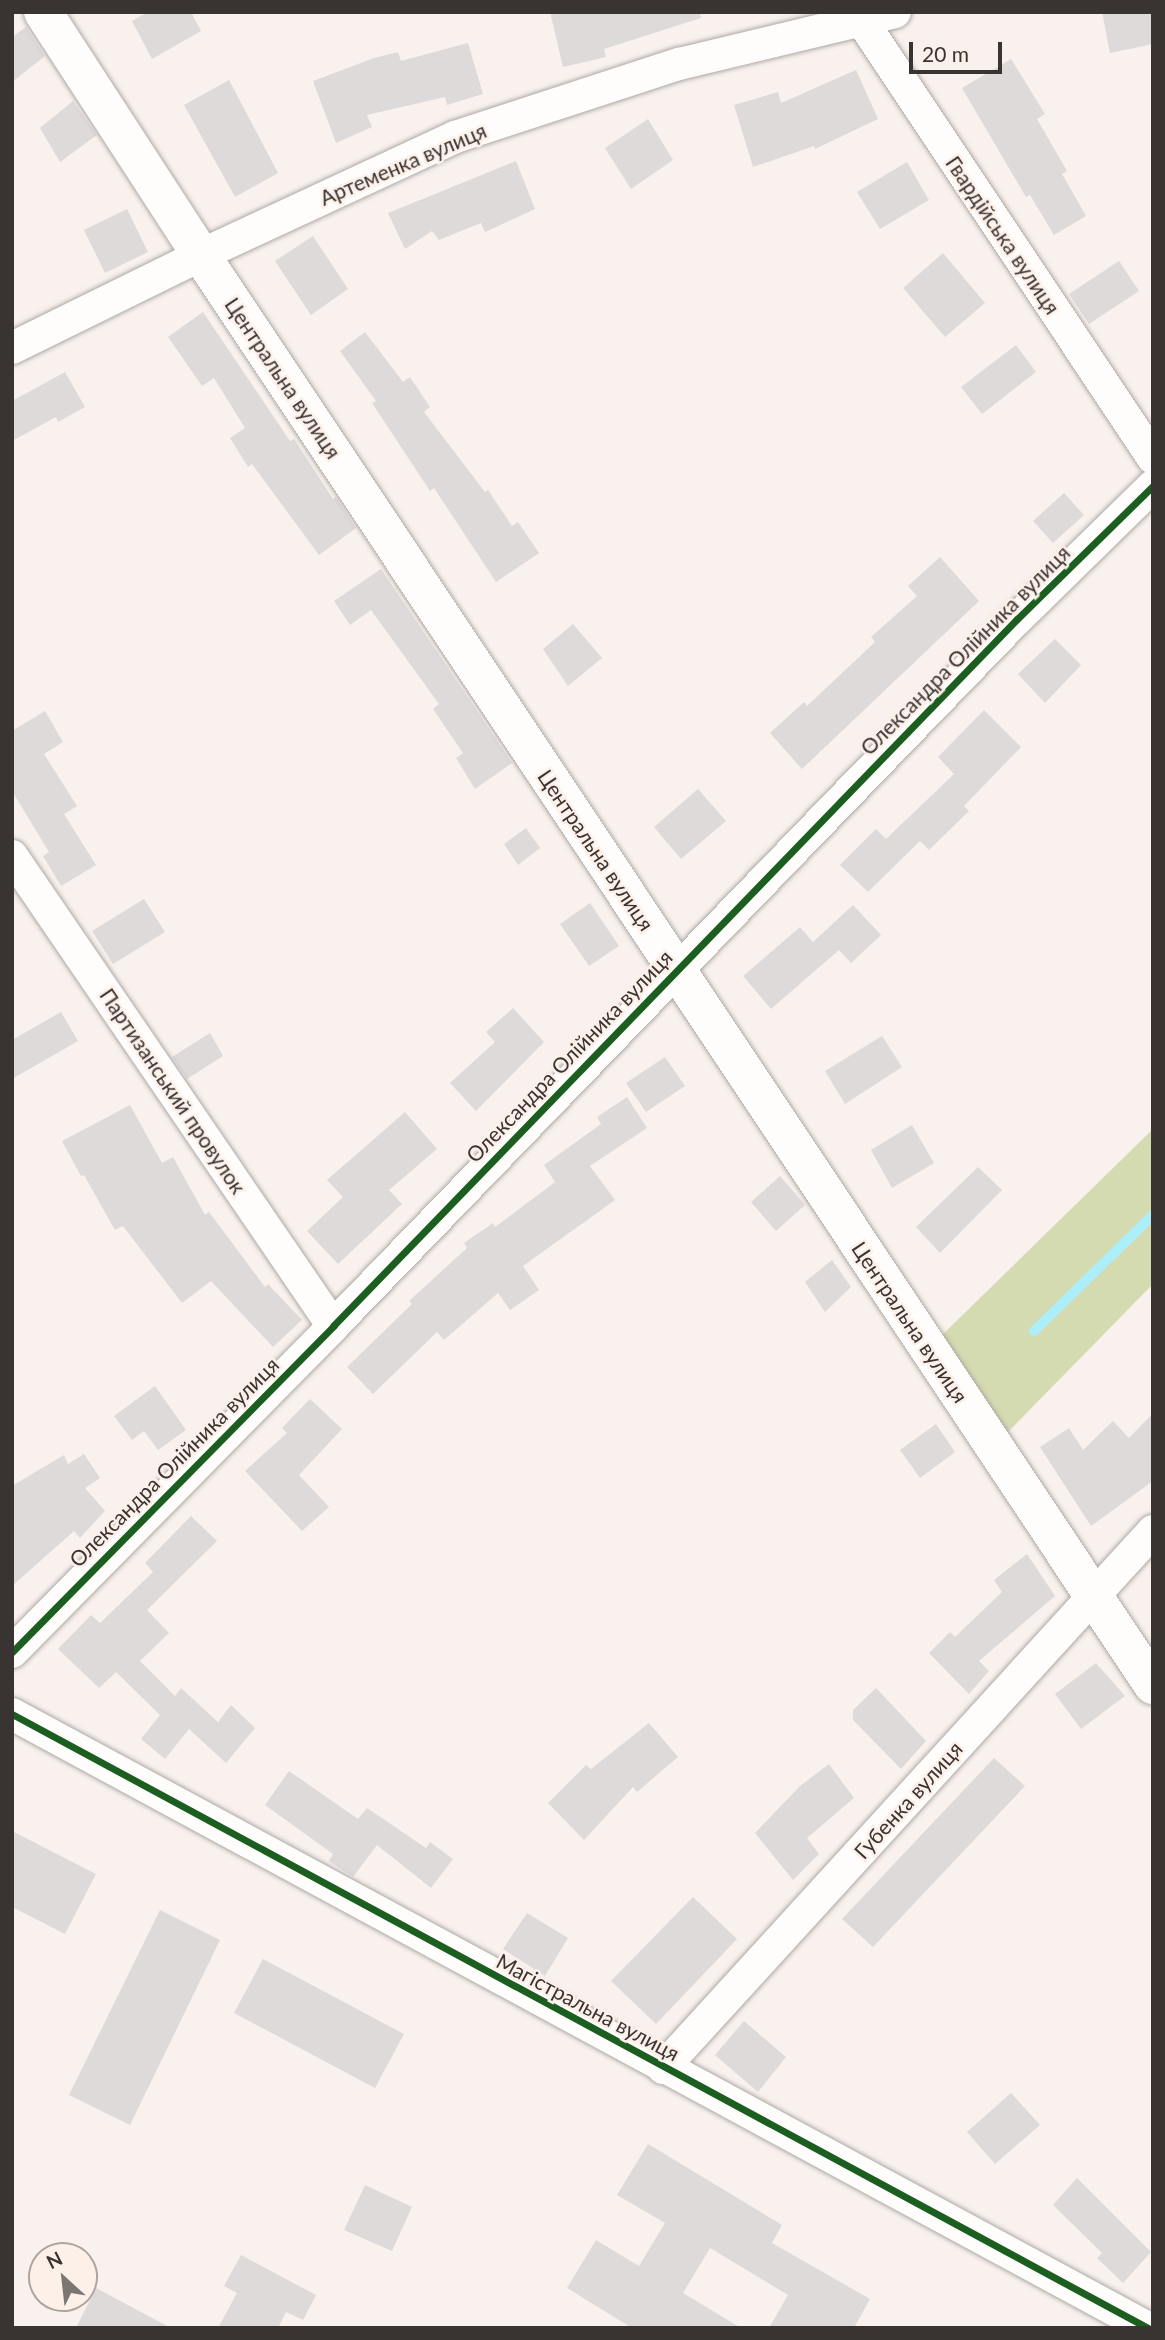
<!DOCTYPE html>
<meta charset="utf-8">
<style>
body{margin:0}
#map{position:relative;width:1165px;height:2340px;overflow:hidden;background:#f8f1ed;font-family:Lato,sans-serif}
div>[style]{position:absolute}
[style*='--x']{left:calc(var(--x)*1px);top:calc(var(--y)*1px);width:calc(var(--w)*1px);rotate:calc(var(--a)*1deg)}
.green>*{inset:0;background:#d5dbb0}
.stream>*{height:10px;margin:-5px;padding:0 5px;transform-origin:5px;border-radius:5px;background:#aceefa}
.building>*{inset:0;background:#dedada}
.roads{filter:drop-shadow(0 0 2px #aea9a6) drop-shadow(0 0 2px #aea9a6)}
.minor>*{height:32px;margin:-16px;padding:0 16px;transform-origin:16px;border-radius:16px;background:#fefdfc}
.secondary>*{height:38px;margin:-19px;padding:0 19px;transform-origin:19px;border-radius:19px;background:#fefdfc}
.cycleway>*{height:7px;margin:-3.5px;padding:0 3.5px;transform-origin:3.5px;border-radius:3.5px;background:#1b5e20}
span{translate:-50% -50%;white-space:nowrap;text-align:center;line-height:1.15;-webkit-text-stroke:5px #fcf0e9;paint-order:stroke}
.street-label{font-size:21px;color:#393431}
.frame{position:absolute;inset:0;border:14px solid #393431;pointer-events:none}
.north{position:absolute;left:28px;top:2242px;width:70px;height:70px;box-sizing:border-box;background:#fcf0e9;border:2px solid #aea59f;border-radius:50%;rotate:333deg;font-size:19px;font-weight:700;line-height:28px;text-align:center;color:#393431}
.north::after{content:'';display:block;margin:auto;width:24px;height:32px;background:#7c7673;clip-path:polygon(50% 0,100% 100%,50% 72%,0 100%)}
.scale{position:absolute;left:909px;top:42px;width:93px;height:32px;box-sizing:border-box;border:4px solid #393431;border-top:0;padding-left:9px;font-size:21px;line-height:24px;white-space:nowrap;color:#393431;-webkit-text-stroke:5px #fcf0e9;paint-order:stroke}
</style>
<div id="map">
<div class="green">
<i style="clip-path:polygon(1153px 1129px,1153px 1284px,1002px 1438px,937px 1340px)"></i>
</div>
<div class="stream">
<i style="--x:1034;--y:1331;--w:166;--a:-44.3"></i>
</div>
<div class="building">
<i style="clip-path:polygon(148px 12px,191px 12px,201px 31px,152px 59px,132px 21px)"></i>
<i style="clip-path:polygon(550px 12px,700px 12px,701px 18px,604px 49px,606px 57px,563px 67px)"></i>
<i style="clip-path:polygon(1102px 12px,1153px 12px,1153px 44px,1110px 53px)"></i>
<i style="clip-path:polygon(26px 27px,45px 56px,12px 82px,12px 37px)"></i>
<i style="clip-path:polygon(468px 43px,483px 94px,447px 105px,445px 97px,367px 115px,372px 127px,336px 143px,313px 81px,374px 58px,398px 52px,401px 61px)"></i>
<i style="clip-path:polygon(1011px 59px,1045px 114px,1037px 119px,1067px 171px,1062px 174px,1086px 216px,1054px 235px,1030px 195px,1026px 197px,962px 88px)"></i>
<i style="clip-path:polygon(856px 70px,878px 119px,815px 149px,814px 146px,753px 167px,734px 105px,778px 92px,781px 103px)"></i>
<i style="clip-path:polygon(229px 80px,278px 173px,235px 197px,184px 105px)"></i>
<i style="clip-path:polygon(73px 101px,97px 135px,60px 162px,40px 128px)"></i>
<i style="clip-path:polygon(648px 119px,673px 160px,631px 189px,605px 148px)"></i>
<i style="clip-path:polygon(516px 161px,535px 209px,485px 232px,481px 223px,439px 240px,432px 231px,405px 249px,388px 213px)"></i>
<i style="clip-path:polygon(907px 162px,929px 200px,880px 229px,857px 192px)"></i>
<i style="clip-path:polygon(127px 209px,148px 252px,105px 273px,84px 230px)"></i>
<i style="clip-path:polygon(313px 236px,348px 289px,311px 315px,275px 261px)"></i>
<i style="clip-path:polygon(943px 253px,985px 303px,945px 337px,903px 288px)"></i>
<i style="clip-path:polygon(1119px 261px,1139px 291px,1089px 324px,1069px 294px)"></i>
<i style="clip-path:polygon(203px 312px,290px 441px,294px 439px,333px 499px,336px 497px,356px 528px,319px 555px,252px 464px,248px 467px,230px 438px,245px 428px,214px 378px,202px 386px,168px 337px)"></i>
<i style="clip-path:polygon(365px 332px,403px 382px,410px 377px,430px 407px,424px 412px,485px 492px,488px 490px,512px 526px,518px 522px,539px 553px,496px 582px,434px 488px,430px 491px,372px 403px,376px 401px,340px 351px)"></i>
<i style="clip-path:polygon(1016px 345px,1036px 372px,982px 414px,961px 387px)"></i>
<i style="clip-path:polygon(65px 372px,85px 407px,58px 422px,56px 417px,12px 441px,12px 401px)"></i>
<i style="clip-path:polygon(1064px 493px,1084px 515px,1053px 543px,1033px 521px)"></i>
<i style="clip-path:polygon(940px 557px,979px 601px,802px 769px,770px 733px,804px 702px,807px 706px,875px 642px,871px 637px,917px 596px,908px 586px)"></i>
<i style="clip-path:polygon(381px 569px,512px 763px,475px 789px,456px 758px,463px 753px,433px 709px,439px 704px,371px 610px,350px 625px,334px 601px)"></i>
<i style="clip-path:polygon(573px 624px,602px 658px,568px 686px,543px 649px)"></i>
<i style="clip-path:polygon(1055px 639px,1081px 665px,1045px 703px,1018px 674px)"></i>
<i style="clip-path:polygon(984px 710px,1021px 747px,964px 806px,969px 811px,929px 850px,920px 841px,868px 892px,840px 865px,876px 829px,886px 839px,954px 774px,938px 757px)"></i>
<i style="clip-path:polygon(45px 711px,63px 742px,44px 754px,77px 806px,64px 814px,96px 865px,61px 886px,43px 856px,49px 852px,12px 791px,12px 731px)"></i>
<i style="clip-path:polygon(698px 789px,726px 821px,681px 859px,654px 827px)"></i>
<i style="clip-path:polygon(526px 828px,540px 848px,518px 865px,504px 844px)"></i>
<i style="clip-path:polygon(144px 899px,165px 932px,113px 964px,92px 931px)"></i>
<i style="clip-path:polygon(590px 903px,619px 946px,589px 966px,560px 924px)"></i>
<i style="clip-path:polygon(853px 905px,881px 935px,851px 963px,839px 950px,771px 1009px,743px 976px,800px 927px,813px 942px)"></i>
<i style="clip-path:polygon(513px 1008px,544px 1042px,476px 1111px,450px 1083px,495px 1042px,486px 1032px)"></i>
<i style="clip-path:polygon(61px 1012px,78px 1041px,12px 1079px,12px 1040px)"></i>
<i style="clip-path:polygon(210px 1033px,223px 1056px,187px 1079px,172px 1057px)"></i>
<i style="clip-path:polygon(882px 1036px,902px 1067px,845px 1104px,825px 1071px)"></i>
<i style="clip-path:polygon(665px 1057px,685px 1086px,646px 1112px,626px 1083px)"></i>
<i style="clip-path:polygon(627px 1097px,647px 1128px,590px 1166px,615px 1200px,523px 1266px,539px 1290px,510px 1310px,498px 1293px,444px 1340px,437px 1332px,373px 1394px,347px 1367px,412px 1304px,409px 1301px,467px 1248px,464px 1243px,493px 1223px,495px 1227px,555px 1182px,544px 1165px,601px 1124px,597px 1117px)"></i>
<i style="clip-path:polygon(130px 1105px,162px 1163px,173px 1157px,205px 1215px,209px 1212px,265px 1287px,268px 1284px,302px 1320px,273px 1347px,211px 1281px,182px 1303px,123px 1226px,115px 1230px,84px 1175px,81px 1176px,62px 1141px)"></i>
<i style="clip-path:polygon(405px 1112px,437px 1149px,389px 1190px,402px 1204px,338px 1264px,307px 1231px,343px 1197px,327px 1180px)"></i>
<i style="clip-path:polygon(912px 1125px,934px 1163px,892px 1188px,871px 1150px)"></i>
<i style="clip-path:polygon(978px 1167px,1002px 1190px,940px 1253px,916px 1227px)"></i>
<i style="clip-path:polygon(780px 1176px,805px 1205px,776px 1231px,751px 1202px)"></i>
<i style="clip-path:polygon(832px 1260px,851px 1287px,825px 1312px,805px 1282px)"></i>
<i style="clip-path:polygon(155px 1386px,186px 1430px,158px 1450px,144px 1431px,132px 1440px,114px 1416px)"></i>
<i style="clip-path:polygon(310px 1399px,342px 1429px,299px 1475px,329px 1507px,302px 1531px,245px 1471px,287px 1433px,282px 1428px)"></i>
<i style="clip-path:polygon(1153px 1413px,1153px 1481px,1091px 1526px,1040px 1447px,1069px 1428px,1083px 1450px,1113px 1421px,1129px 1438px)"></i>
<i style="clip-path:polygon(936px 1424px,955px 1452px,920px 1478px,900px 1450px)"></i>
<i style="clip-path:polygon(84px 1454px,100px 1478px,85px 1488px,105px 1511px,80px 1538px,74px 1531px,12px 1586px,12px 1486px,64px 1455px,68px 1464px)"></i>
<i style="clip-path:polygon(191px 1516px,217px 1541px,147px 1610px,169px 1633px,140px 1661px,175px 1696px,181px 1688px,218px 1722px,231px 1705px,255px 1728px,226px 1763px,189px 1729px,165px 1759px,141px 1739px,160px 1715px,116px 1672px,99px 1688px,58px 1649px,91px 1615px,100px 1623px,153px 1572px,145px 1563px)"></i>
<i style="clip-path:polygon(1027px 1554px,1055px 1596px,979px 1661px,989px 1671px,969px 1694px,929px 1653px,950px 1632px,955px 1637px,1002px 1592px,994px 1580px)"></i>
<i style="clip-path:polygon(1096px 1663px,1125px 1696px,1081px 1729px,1055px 1694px)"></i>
<i style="clip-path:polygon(876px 1688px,926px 1741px,901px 1769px,853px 1720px,853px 1710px)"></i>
<i style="clip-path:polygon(649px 1723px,678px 1757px,637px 1792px,633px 1787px,584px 1840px,548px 1803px,586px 1765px,591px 1769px)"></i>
<i style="clip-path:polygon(994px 1758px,1025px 1786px,873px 1947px,842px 1919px)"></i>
<i style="clip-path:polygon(829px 1764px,854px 1798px,807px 1838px,819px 1854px,793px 1880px,755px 1833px,800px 1786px)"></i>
<i style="clip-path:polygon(289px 1771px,358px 1819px,367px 1808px,426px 1848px,430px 1842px,453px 1859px,431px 1888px,377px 1845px,353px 1877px,329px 1861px,333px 1854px,265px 1805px)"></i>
<i style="clip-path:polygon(12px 1831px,96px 1874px,65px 1934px,12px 1907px)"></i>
<i style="clip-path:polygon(693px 1897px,737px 1939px,656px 2024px,611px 1981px)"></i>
<i style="clip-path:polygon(160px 1910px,220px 1940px,130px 2125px,69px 2095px)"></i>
<i style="clip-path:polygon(527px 1913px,568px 1938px,545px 1976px,503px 1949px)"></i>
<i style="clip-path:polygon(263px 1959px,404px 2034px,375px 2088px,234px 2013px)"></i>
<i style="clip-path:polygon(744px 2021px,786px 2057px,758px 2092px,715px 2055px)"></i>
<i style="clip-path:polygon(1011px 2093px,1040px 2125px,995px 2164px,967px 2132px)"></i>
<i style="clip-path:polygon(648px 2144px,782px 2225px,772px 2243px,870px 2299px,854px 2328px,769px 2328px,788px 2295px,710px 2248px,683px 2293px,741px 2328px,632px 2328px,567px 2288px,596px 2240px,639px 2266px,665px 2223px,617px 2195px)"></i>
<i style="clip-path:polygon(1077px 2178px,1151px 2252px,1123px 2283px,1097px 2258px,1102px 2253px,1053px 2205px)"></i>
<i style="clip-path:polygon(365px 2185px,412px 2207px,392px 2251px,344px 2230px)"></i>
<i style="clip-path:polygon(241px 2255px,316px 2295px,303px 2320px,286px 2312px,278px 2328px,218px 2328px,237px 2293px,224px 2286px)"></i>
<i style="clip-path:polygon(96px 2288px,171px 2328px,76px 2328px)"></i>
</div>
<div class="roads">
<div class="minor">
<i style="--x:856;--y:12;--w:536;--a:56.34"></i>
<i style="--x:12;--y:348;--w:211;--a:-26.2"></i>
<i style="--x:201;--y:255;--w:280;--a:-24.9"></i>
<i style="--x:455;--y:137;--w:236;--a:-18.1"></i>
<i style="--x:679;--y:64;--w:222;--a:-13.5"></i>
<i style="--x:12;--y:856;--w:569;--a:55.67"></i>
<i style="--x:12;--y:1652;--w:458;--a:-45.4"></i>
<i style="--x:333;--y:1326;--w:984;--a:-45.95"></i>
<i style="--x:1017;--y:619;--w:190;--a:-44.4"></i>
<i style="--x:12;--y:1714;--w:1291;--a:28.39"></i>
<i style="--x:663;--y:2068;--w:727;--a:-47.62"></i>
</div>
<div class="secondary">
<i style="--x:43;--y:12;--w:290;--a:57"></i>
<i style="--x:201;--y:255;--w:1718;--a:56.35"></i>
</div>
</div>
<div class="cycleway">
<i style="--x:12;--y:1652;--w:458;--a:-45.4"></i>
<i style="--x:333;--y:1326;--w:984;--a:-45.95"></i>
<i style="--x:1017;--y:619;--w:190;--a:-44.4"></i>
<i style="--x:12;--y:1714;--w:1291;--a:28.39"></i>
</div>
<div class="street-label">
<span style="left:403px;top:164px;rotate:-23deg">Артеменка вулиця</span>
<span style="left:1003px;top:235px;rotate:56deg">Гвардійська вулиця</span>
<span style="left:283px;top:378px;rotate:56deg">Центральна вулиця</span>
<span style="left:965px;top:650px;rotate:-45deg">Олександра Олійника вулиця</span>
<span style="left:596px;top:850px;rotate:56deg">Центральна вулиця</span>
<span style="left:569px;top:1056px;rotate:-46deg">Олександра Олійника вулиця</span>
<span style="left:173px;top:1091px;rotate:56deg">Партизанський провулок</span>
<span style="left:910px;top:1322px;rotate:56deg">Центральна вулиця</span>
<span style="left:174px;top:1462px;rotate:-45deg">Олександра Олійника вулиця</span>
<span style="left:908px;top:1800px;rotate:-48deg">Губенка вулиця</span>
<span style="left:588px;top:2007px;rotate:28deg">Магістральна вулиця</span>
</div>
<div class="frame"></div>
<div class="north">N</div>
<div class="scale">20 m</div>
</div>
